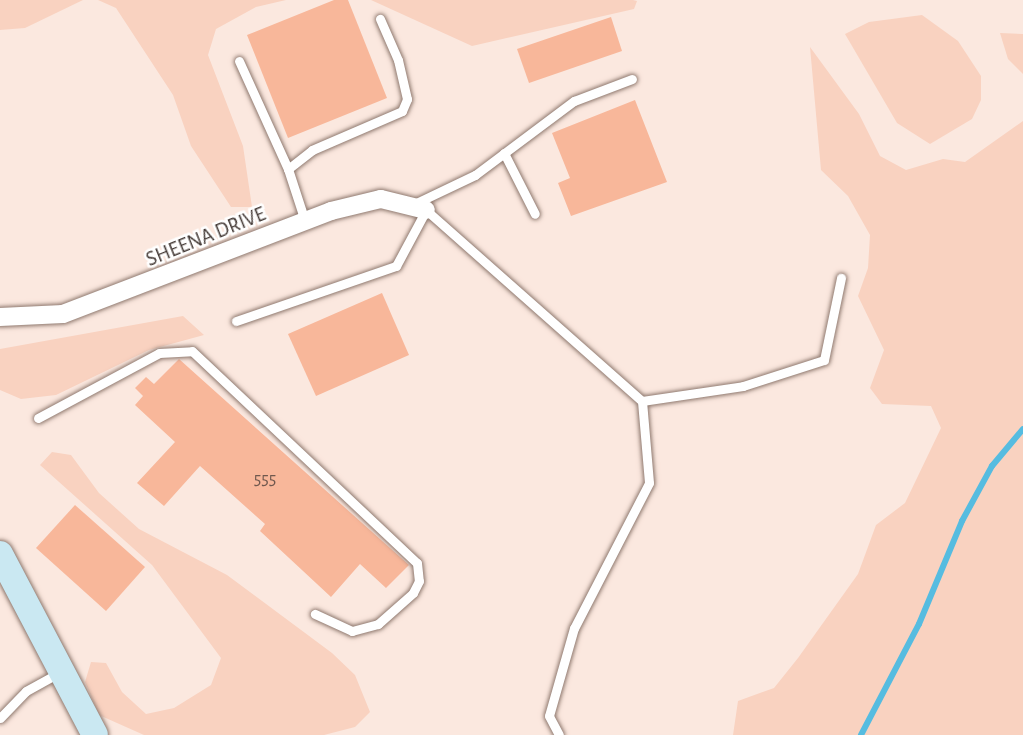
<!DOCTYPE html>
<style>
body{margin:0}
#map{position:relative;width:1023px;height:735px;overflow:hidden;background:#fbe8df;font-family:"Alegreya Sans",sans-serif}
div>[style]{position:absolute}
[style*='--x']{left:calc(var(--x)*1px);top:calc(var(--y)*1px);width:calc(var(--w)*1px);rotate:calc(var(--a)*1deg)}
.green>*{inset:0;background:#f9d2c0}
.stream>*{height:6px;margin:-3px;padding:0 3px;transform-origin:3px;border-radius:3px;background:#56bce0}
.building>*{inset:0;background:#f8b79a}
.roads{filter:drop-shadow(0 0 2px #8f796f) drop-shadow(0 0 2px #8f796f)}
.lane>*{height:9px;margin:-4.5px;padding:0 4.5px;transform-origin:4.5px;border-radius:4.5px;background:#fff}
.street>*{height:18px;margin:-9px;padding:0 9px;transform-origin:9px;border-radius:9px;background:#fff}
.secondary>*{height:26px;margin:-13px;padding:0 13px;transform-origin:13px;border-radius:13px;background:#cae8f2}
span{translate:-50% -50%;white-space:nowrap;text-align:center;line-height:1.15;-webkit-text-stroke:5px #fff;paint-order:stroke}
.number-label{font-size:18px;color:#70584e}
.number-label span{-webkit-text-stroke-width:0}
.street-label{font-size:21px;color:#433935}
</style>
<div id="map">
<div class="green">
<i style="clip-path:polygon(0 0,83px 0,25px 28px,0 30px)"></i>
<i style="clip-path:polygon(98px 0,286px 0,256px 7px,216px 29px,208px 55px,243px 146px,252px 207px,231px 207px,191px 146px,173px 95px,116px 8px)"></i>
<i style="clip-path:polygon(371px 0,633px 0,637px 1px,634px 9px,472px 46px)"></i>
<i style="clip-path:polygon(922px 15px,958px 41px,981px 76px,981px 100px,972px 119px,930px 144px,897px 123px,845px 34px,869px 22px)"></i>
<i style="clip-path:polygon(1000px 33px,1023px 34px,1023px 74px,1008px 59px)"></i>
<i style="clip-path:polygon(810px 47px,859px 114px,880px 156px,906px 170px,943px 159px,965px 162px,1023px 121px,1023px 735px,733px 735px,738px 701px,774px 688px,798px 658px,858px 574px,876px 525px,905px 503px,941px 428px,931px 406px,882px 404px,870px 388px,884px 350px,858px 296px,868px 268px,870px 235px,848px 196px,821px 170px)"></i>
<i style="clip-path:polygon(183px 316px,204px 335px,149px 350px,56px 395px,21px 399px,0 390px,0 349px)"></i>
<i style="clip-path:polygon(52px 452px,71px 455px,99px 493px,139px 529px,227px 575px,332px 653px,355px 675px,370px 712px,355px 727px,324px 735px,144px 735px,99px 715px,85px 682px,91px 662px,106px 663px,122px 692px,146px 714px,174px 708px,211px 685px,221px 658px,152px 565px,40px 465px)"></i>
</div>
<div class="stream">
<i style="--x:861;--y:735;--w:125;--a:-62.4"></i>
<i style="--x:919;--y:624;--w:112;--a:-67.3"></i>
<i style="--x:962;--y:521;--w:63;--a:-61.4"></i>
<i style="--x:992;--y:466;--w:48;--a:-50"></i>
</div>
<div class="building">
<i style="clip-path:polygon(334px 0,348px 0,387px 98px,288px 138px,247px 35px)"></i>
<i style="clip-path:polygon(611px 17px,622px 51px,529px 83px,517px 49px)"></i>
<i style="clip-path:polygon(635px 100px,667px 182px,571px 216px,558px 183px,570px 178px,552px 133px)"></i>
<i style="clip-path:polygon(382px 293px,409px 355px,316px 396px,288px 334px)"></i>
<i style="clip-path:polygon(179px 359px,409px 565px,386px 588px,360px 564px,331px 597px,260px 531px,265px 524px,200px 466px,164px 506px,137px 483px,175px 442px,135px 405px,143px 396px,135px 388px,146px 377px,154px 384px)"></i>
<i style="clip-path:polygon(75px 505px,145px 567px,106px 611px,36px 548px)"></i>
</div>
<div class="roads">
<div class="lane">
<i style="--x:239;--y:61;--w:119;--a:65.6"></i>
<i style="--x:288;--y:169;--w:55;--a:71.9"></i>
<i style="--x:504;--y:153;--w:68;--a:63.1"></i>
<i style="--x:288;--y:169;--w:31;--a:-38"></i>
<i style="--x:312;--y:150;--w:98;--a:-23.4"></i>
<i style="--x:402;--y:111;--w:13;--a:-67"></i>
<i style="--x:407;--y:99;--w:40;--a:-103"></i>
<i style="--x:398;--y:60;--w:45;--a:-113.7"></i>
<i style="--x:412;--y:205;--w:70;--a:-25.5"></i>
<i style="--x:475;--y:175;--w:124;--a:-36.8"></i>
<i style="--x:574;--y:101;--w:62;--a:-20.8"></i>
<i style="--x:236;--y:321;--w:169;--a:-19"></i>
<i style="--x:396;--y:266;--w:64;--a:-61.8"></i>
<i style="--x:426;--y:210;--w:288;--a:41.5"></i>
<i style="--x:642;--y:401;--w:82;--a:85.1"></i>
<i style="--x:649;--y:483;--w:163;--a:117.3"></i>
<i style="--x:574;--y:628;--w:91;--a:105.9"></i>
<i style="--x:549;--y:716;--w:21;--a:62"></i>
<i style="--x:642;--y:401;--w:102;--a:-8.4"></i>
<i style="--x:743;--y:386;--w:85;--a:-17.8"></i>
<i style="--x:824;--y:360;--w:84;--a:-78.3"></i>
<i style="--x:38;--y:418;--w:137;--a:-28.2"></i>
<i style="--x:159;--y:353;--w:33;--a:-3"></i>
<i style="--x:192;--y:351;--w:309;--a:43.3"></i>
<i style="--x:417;--y:563;--w:18;--a:84"></i>
<i style="--x:419;--y:581;--w:13;--a:117"></i>
<i style="--x:413;--y:593;--w:47;--a:138.5"></i>
<i style="--x:378;--y:624;--w:27;--a:165"></i>
<i style="--x:352;--y:631;--w:41;--a:-155.3"></i>
<i style="--x:0;--y:718;--w:37;--a:-46"></i>
<i style="--x:26;--y:691;--w:37;--a:-29"></i>
</div>
<div class="street">
<i style="--x:0;--y:317;--w:63;--a:-2.7"></i>
<i style="--x:63;--y:314;--w:287;--a:-21"></i>
<i style="--x:331;--y:211;--w:51;--a:-13.5"></i>
<i style="--x:381;--y:199;--w:46;--a:13.7"></i>
</div>
<div class="secondary">
<i style="--x:0;--y:554;--w:204;--a:62.3"></i>
</div>
</div>
<div class="number-label">
<span style="left:265px;top:479px">555</span>
</div>
<div class="street-label">
<span style="left:206px;top:237px;rotate:-22deg">SHEENA DRIVE</span>
</div>
</div>
